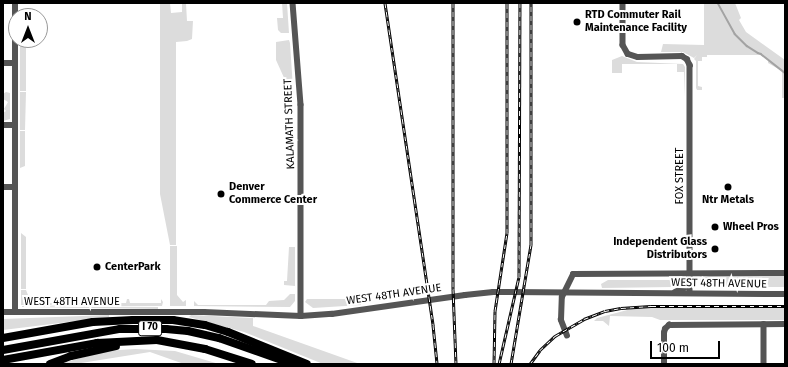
<!DOCTYPE html>
<style>
body{margin:0}
#map{position:relative;width:788px;height:367px;overflow:hidden;background:#fff;font-family:"Fira Sans",sans-serif}
div>[style]{position:absolute}
[style*='--x']{left:calc(var(--x)*1px);top:calc(var(--y)*1px);width:calc(var(--w)*1px);rotate:calc(var(--a)*1deg)}
.green>*{inset:0;background:#dcdcdc}
.stream>*{height:1.5px;margin:-0.75px;padding:0 0.75px;transform-origin:0.75px;border-radius:0.75px;background:#a3a3a3}
.minor>*{height:5.5px;margin:-2.75px;padding:0 2.75px;transform-origin:2.75px;border-radius:2.75px;background:#555}
.highway>*{height:8px;margin:-4px;padding:0 4px;transform-origin:4px;border-radius:4px;background:#000}
.rail>*{height:3px;margin-top:-1.5px;transform-origin:0;background:repeating-linear-gradient(90deg,#fff 0 4.5px,#000 0 9px);box-sizing:border-box;border-block:1px solid #000}
.dots>*{width:11px;height:11px;translate:-50% -50%;box-sizing:border-box;border:2px solid #fff;border-radius:50%}
span{translate:-50% -50%;white-space:nowrap;text-align:center;line-height:1.15;-webkit-text-stroke:4px #fff;paint-order:stroke}
.shield-label span{padding:1px 3px;background:#fff;border:1px solid;border-radius:3px;-webkit-text-stroke-width:0}
.shield-label{font-size:10px;color:#000;font-weight:700}
.poi-label{font-size:11px;color:#000;font-weight:700}
.left{translate:0 -50%;text-align:left}
.right{translate:-100% -50%;text-align:right}
.street-label{font-size:11px;color:#000}
.frame{position:absolute;inset:0;border:4px solid #000;pointer-events:none}
.north{position:absolute;left:8px;top:8px;width:40px;height:40px;box-sizing:border-box;background:#fff;border:1px solid #999;border-radius:50%;rotate:0deg;font-size:11px;font-weight:700;line-height:16px;text-align:center;color:#000}
.north::after{content:'';display:block;margin:auto;width:14px;height:18px;background:#000;clip-path:polygon(50% 0,100% 100%,50% 72%,0 100%)}
.scale{position:absolute;left:650px;top:341px;width:70px;height:18px;box-sizing:border-box;border:2px solid #000;border-top:0;padding-left:5px;font-size:12px;line-height:14px;white-space:nowrap;color:#000;-webkit-text-stroke:3px #fff;paint-order:stroke}
</style>
<div id="map">
<div class="green">
<i style="clip-path:polygon(160px 3px,170px 3px,171px 13px,182px 12px,182px 3px,186px 3px,187px 21px,193px 21px,192px 39px,187px 41px,176px 42px,176px 245px,170px 245px,160px 194px)"></i>
<i style="clip-path:polygon(282px 3px,287px 3px,289px 33px,281px 33px,278px 30px,277px 18px,283px 18px)"></i>
<i style="clip-path:polygon(704px 3px,735px 3px,741px 18px,739px 20px,746px 32px,785px 60px,785px 98px,782px 98px,782px 71px,768px 63px,768px 59px,762px 55px,701px 55px,707px 55px,707px 57px,702px 57px,702px 61px,698px 61px,698px 86px,702px 87px,702px 90px,697px 90px,696px 88px,696px 61px,694px 59px,697px 55px,694px 58px,683px 52px,661px 52px,663px 44px,704px 45px)"></i>
<i style="clip-path:polygon(289px 40px,290px 43px,294px 104px,292px 102px,290px 91px,276px 60px,276px 42px)"></i>
<i style="clip-path:polygon(21px 44px,26px 48px,26px 91px,20px 91px,20px 47px)"></i>
<i style="clip-path:polygon(622px 56px,637px 62px,683px 64px,685px 67px,685px 97px,684px 72px,677px 72px,677px 64px,622px 64px,622px 73px,612px 73px,612px 60px)"></i>
<i style="clip-path:polygon(6px 92px,10px 93px,10px 119px,3px 121px,3px 113px,6px 111px,4px 109px,8px 102px,3px 99px,3px 94px)"></i>
<i style="clip-path:polygon(20px 92px,26px 92px,25px 130px,20px 130px)"></i>
<i style="clip-path:polygon(20px 131px,25px 131px,25px 166px,20px 168px)"></i>
<i style="clip-path:polygon(21px 233px,26px 237px,26px 289px,21px 289px)"></i>
<i style="clip-path:polygon(170px 246px,177px 246px,177px 295px,183px 302px,186px 300px,186px 306px,170px 306px)"></i>
<i style="clip-path:polygon(289px 247px,295px 247px,295px 286px,284px 285px,284px 281px,287px 281px)"></i>
<i style="clip-path:polygon(709px 276px,785px 276px,785px 287px,707px 287px,701px 284px,700px 279px)"></i>
<i style="clip-path:polygon(608px 280px,677px 280px,679px 283px,672px 287px,602px 288px,601px 284px)"></i>
<i style="clip-path:polygon(21px 290px,26px 290px,28px 295px,38px 299px,38px 303px,69px 303px,69px 299px,72px 299px,73px 303px,97px 303px,98px 299px,100px 299px,100px 306px,21px 305px)"></i>
<i style="clip-path:polygon(290px 294px,295px 294px,295px 301px,290px 307px,194px 306px,194px 301px,198px 305px,266px 305px,269px 301px,284px 300px)"></i>
<i style="clip-path:polygon(127px 299px,129px 299px,130px 303px,161px 303px,161px 299px,163px 302px,162px 306px,101px 306px,101px 303px,126px 303px)"></i>
<i style="clip-path:polygon(307px 299px,361px 299px,361px 305px,313px 308px,305px 302px)"></i>
<i style="clip-path:polygon(22px 306px,158px 307px,158px 309px,22px 307px)"></i>
<i style="clip-path:polygon(635px 308px,785px 308px,785px 320px,660px 320px,652px 317px,610px 316px,609px 326px,603px 321px,594px 321px,597px 318px)"></i>
<i style="clip-path:polygon(109px 315px,109px 317px,3px 330px,3px 319px)"></i>
<i style="clip-path:polygon(191px 315px,253px 318px,253px 326px,360px 364px,323px 364px,244px 332px,189px 317px)"></i>
<i style="clip-path:polygon(135px 349px,175px 351px,219px 364px,184px 364px,150px 352px,75px 364px,59px 364px,106px 351px)"></i>
</div>
<div class="stream">
<i style="--x:718;--y:3;--w:35;--a:61"></i>
<i style="--x:735;--y:34;--w:17;--a:45"></i>
<i style="--x:747;--y:46;--w:13;--a:32"></i>
<i style="--x:758;--y:53;--w:3;--a:18"></i>
<i style="--x:761;--y:54;--w:31;--a:38"></i>
</div>
<div class="minor">
<i style="--x:293;--y:3;--w:102;--a:85.5"></i>
<i style="--x:301;--y:105;--w:211;--a:90"></i>
<i style="--x:623;--y:3;--w:42;--a:90"></i>
<i style="--x:623;--y:45;--w:10;--a:61"></i>
<i style="--x:628;--y:54;--w:10;--a:17"></i>
<i style="--x:638;--y:57;--w:44;--a:-1.3"></i>
<i style="--x:682;--y:56;--w:6;--a:31"></i>
<i style="--x:687;--y:59;--w:7;--a:63"></i>
<i style="--x:690;--y:65;--w:228;--a:90"></i>
<i style="--x:3;--y:63;--w:12;--a:0"></i>
<i style="--x:3;--y:125;--w:12;--a:0"></i>
<i style="--x:3;--y:187;--w:12;--a:0"></i>
<i style="--x:675;--y:292;--w:10;--a:-24"></i>
<i style="--x:684;--y:288;--w:11;--a:-63"></i>
<i style="--x:3;--y:312;--w:201;--a:0"></i>
<i style="--x:204;--y:312;--w:97;--a:2.4"></i>
<i style="--x:301;--y:316;--w:31;--a:-4"></i>
<i style="--x:332;--y:314;--w:134;--a:-8.1"></i>
<i style="--x:465;--y:295;--w:28;--a:-6"></i>
<i style="--x:493;--y:292;--w:292;--a:0.4"></i>
<i style="--x:15;--y:312;--w:309;--a:-90"></i>
<i style="--x:764;--y:324;--w:40;--a:90"></i>
<i style="--x:567;--y:336;--w:17;--a:-111"></i>
<i style="--x:561;--y:320;--w:23;--a:-88"></i>
<i style="--x:562;--y:297;--w:25;--a:-64"></i>
<i style="--x:573;--y:274;--w:212;--a:-0.3"></i>
<i style="--x:664;--y:364;--w:31;--a:-90"></i>
<i style="--x:664;--y:333;--w:4;--a:-76"></i>
<i style="--x:665;--y:329;--w:6;--a:-45"></i>
<i style="--x:669;--y:325;--w:116;--a:-0.5"></i>
</div>
<div class="highway">
<i style="--x:3;--y:338;--w:91;--a:-10.1"></i>
<i style="--x:93;--y:322;--w:40;--a:-2.9"></i>
<i style="--x:133;--y:320;--w:40;--a:0"></i>
<i style="--x:173;--y:320;--w:32;--a:9"></i>
<i style="--x:205;--y:325;--w:24;--a:17"></i>
<i style="--x:228;--y:332;--w:85;--a:22.1"></i>
<i style="--x:3;--y:350;--w:119;--a:-10.2"></i>
<i style="--x:120;--y:329;--w:46;--a:0"></i>
<i style="--x:166;--y:329;--w:22;--a:5"></i>
<i style="--x:188;--y:331;--w:32;--a:13"></i>
<i style="--x:219;--y:338;--w:78;--a:19.4"></i>
<i style="--x:3;--y:360;--w:96;--a:-10.3"></i>
<i style="--x:97;--y:343;--w:60;--a:-2.9"></i>
<i style="--x:157;--y:340;--w:49;--a:10.6"></i>
<i style="--x:205;--y:349;--w:49;--a:17.7"></i>
<i style="--x:50;--y:364;--w:22;--a:-21"></i>
<i style="--x:71;--y:356;--w:46;--a:-12.5"></i>
</div>
<div class="rail">
<i style="--x:385;--y:3;--w:326;--a:81.5"></i>
<i style="--x:433;--y:325;--w:39;--a:84"></i>
<i style="--x:453;--y:3;--w:286;--a:90"></i>
<i style="--x:453;--y:289;--w:75;--a:87.7"></i>
<i style="--x:494;--y:364;--w:53;--a:-88.9"></i>
<i style="--x:495;--y:311;--w:79;--a:-81.3"></i>
<i style="--x:507;--y:233;--w:230;--a:-90"></i>
<i style="--x:499;--y:364;--w:89;--a:-77.1"></i>
<i style="--x:519;--y:277;--w:274;--a:-89.8"></i>
<i style="--x:511;--y:364;--w:121;--a:-80.5"></i>
<i style="--x:531;--y:245;--w:242;--a:-90"></i>
<i style="--x:530;--y:364;--w:17;--a:-54"></i>
<i style="--x:540;--y:350;--w:21;--a:-43"></i>
<i style="--x:555;--y:336;--w:34;--a:-30"></i>
<i style="--x:584;--y:319;--w:22;--a:-21"></i>
<i style="--x:605;--y:311;--w:16;--a:-11"></i>
<i style="--x:621;--y:308;--w:30;--a:-4"></i>
<i style="--x:651;--y:306;--w:134;--a:0"></i>
</div>
<div class="dots">
<i style="left:577px;top:22px;background:#000"></i>
<i style="left:728px;top:187px;background:#000"></i>
<i style="left:221px;top:194px;background:#000"></i>
<i style="left:715px;top:227px;background:#000"></i>
<i style="left:715px;top:249px;background:#000"></i>
<i style="left:97px;top:267px;background:#000"></i>
</div>
<div class="shield-label">
<span style="left:150px;top:328px">I 70</span>
</div>
<div class="poi-label">
<span class="left" style="left:585px;top:22px">RTD Commuter Rail<br>Maintenance Facility</span>
<span class="left" style="left:229px;top:194px">Denver<br>Commerce Center</span>
<span style="left:728px;top:200px">Ntr Metals</span>
<span class="left" style="left:723px;top:227px">Wheel Pros</span>
<span class="right" style="left:707px;top:249px">Independent Glass<br>Distributors</span>
<span class="left" style="left:105px;top:267px">CenterPark</span>
</div>
<div class="street-label">
<span style="left:290px;top:124px;rotate:-92deg">KALAMATH STREET</span>
<span style="left:680px;top:176px;rotate:-90deg">FOX STREET</span>
<span style="left:719px;top:284px;rotate:1deg">WEST 48TH AVENUE</span>
<span style="left:394px;top:295px;rotate:-8deg">WEST 48TH AVENUE</span>
<span style="left:72px;top:302px">WEST 48TH AVENUE</span>
</div>
<div class="frame"></div>
<div class="north">N</div>
<div class="scale">100 m</div>
</div>
